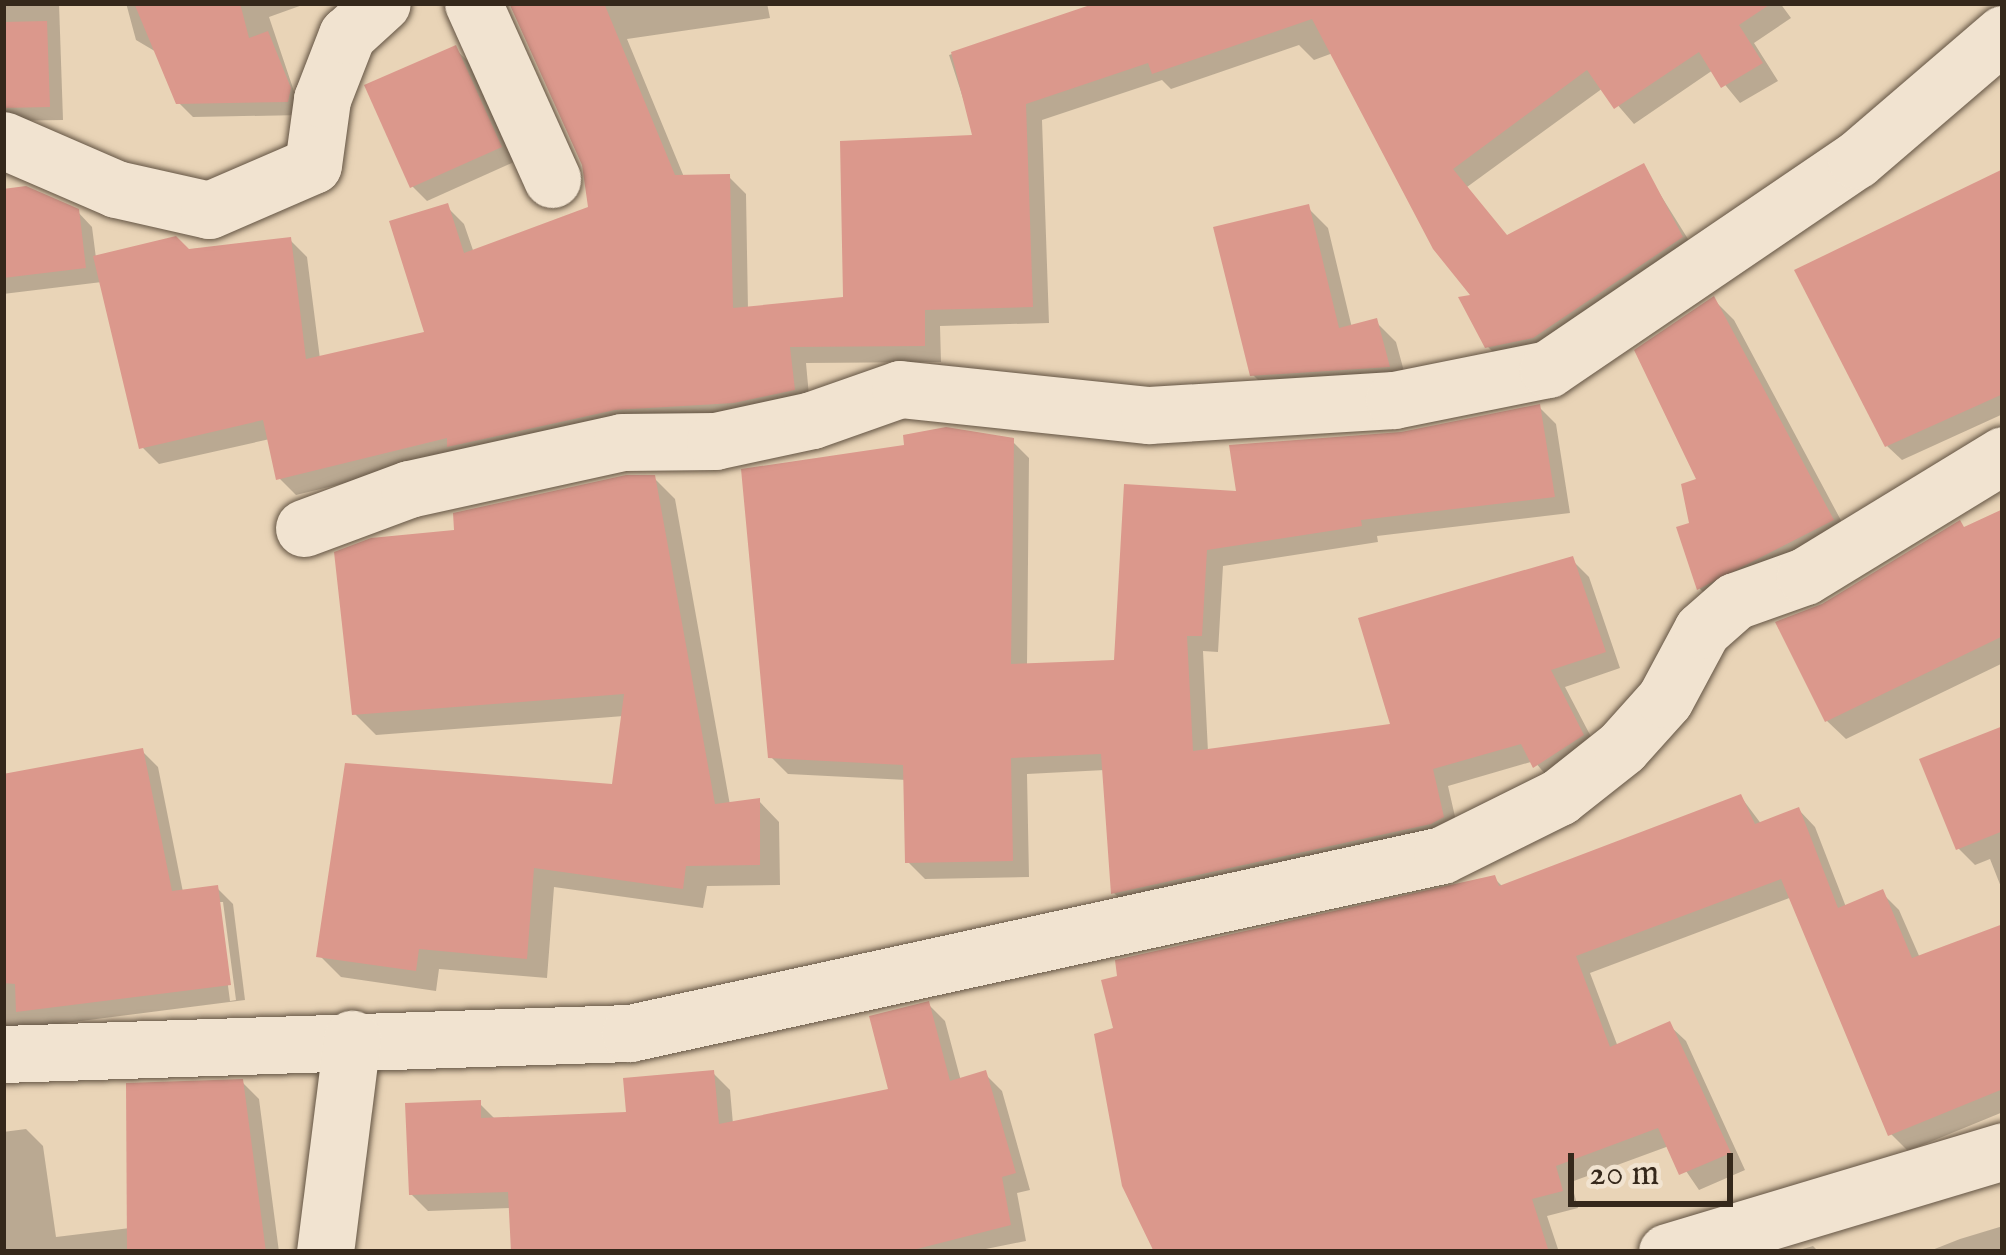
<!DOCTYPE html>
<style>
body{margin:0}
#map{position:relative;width:2006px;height:1255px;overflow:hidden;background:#e9d4b7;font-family:"IM FELL English",serif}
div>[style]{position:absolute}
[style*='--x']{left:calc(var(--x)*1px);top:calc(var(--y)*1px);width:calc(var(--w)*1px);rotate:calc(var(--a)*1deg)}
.shadow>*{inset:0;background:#0003}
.building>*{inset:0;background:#db988c}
.roads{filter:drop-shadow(0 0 3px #625342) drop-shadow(0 0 3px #625342)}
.minor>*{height:57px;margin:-28.5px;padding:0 28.5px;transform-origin:28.5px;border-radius:28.5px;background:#f1e3d0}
span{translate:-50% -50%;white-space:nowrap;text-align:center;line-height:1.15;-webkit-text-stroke:12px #f1e3d0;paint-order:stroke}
.frame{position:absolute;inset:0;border:6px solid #35281b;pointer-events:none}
.scale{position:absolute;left:1568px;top:1153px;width:165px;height:54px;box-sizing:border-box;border:6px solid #35281b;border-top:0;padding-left:15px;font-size:36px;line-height:42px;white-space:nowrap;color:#35281b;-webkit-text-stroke:9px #f1e3d0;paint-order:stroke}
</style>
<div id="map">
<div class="shadow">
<i style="clip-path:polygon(3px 3px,59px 3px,63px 120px,3px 121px)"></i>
<i style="clip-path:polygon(126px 3px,308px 3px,269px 17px,302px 115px,193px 117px,178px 102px,158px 53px,136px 40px)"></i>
<i style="clip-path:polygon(512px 3px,767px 3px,770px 18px,627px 39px,684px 177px,729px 177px,746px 194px,748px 310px,846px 299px,976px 138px,949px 55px,1106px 3px,1780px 3px,1791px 18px,1754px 43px,1778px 81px,1740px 103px,1713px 70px,1634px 124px,1603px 88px,1467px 187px,1508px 238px,1643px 167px,1698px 255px,1505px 364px,1487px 346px,1475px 296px,1333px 53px,1314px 60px,1299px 45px,1171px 89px,1162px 80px,1042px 120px,1049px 323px,940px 326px,941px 362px,806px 363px,810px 407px,460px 455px,296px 495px,279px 478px,270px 439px,159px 464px,142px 447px,102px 282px,3px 294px,3px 192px,77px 211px,92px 227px,96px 258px,290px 240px,307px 257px,320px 359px,428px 334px,447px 207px,464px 224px,474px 253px,591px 209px,585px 165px)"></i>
<i style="clip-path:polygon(455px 49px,470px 63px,514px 162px,427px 201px,412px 186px)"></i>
<i style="clip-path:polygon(1308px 208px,1328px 228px,1352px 328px,1376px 322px,1396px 342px,1408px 386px,1273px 395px,1252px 374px)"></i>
<i style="clip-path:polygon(1714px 300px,1734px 320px,1852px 541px,1720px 609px,1700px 589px,1680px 529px,1693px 525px,1700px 481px)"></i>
<i style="clip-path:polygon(2003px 345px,2003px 414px,1902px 460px,1887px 446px)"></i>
<i style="clip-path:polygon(1539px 407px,1556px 424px,1570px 513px,1377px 536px,1378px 542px,1223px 566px,1218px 652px,1203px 651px,1208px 752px,1393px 727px,1572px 560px,1589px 577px,1620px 668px,1565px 687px,1599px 752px,1552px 782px,1534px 761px,1448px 786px,1459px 834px,1130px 909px,1114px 893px,1105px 770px,1027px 774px,1029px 877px,925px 879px,908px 862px,907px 780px,788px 774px,771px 757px,1012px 441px,1029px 458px,1027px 667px,1117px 663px,1239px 494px,1401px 435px)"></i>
<i style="clip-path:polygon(654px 478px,675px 499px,730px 805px,759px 801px,779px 822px,780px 885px,707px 886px,703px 908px,554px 887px,547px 978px,439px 969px,436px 991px,341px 977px,320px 956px,614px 787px,624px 716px,376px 735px,355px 714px,457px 532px)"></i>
<i style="clip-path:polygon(2003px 512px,2003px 663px,1846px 739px,1827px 721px,1824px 607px)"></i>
<i style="clip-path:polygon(2003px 729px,2003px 892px,1990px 859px,1975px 865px,1958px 848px)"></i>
<i style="clip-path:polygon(evenodd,142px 751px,158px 767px,183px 892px,217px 888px,233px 904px,245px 1000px,3px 1031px,3px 777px,142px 751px,217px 902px,223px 902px,236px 1000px,230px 1001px,217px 902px)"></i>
<i style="clip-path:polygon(1741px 797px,1762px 825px,1799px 810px,1815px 827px,1846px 907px,1882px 893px,1899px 910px,1920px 958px,2003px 927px,2003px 1112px,1908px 1151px,1891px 1134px,1792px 897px,1590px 973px,1618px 1047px,1669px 1025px,1686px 1041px,1745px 1170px,1699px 1190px,1669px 1146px,1571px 1182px,1578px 1208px,1547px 1216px,1559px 1252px,1155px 1252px,1494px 878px,1503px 887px)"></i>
<i style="clip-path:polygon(928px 1004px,945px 1021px,961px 1081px,985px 1074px,1002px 1091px,1030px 1190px,1017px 1193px,1026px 1241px,971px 1252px,514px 1252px,512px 1208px,428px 1211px,411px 1194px,479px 1103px,497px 1121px,629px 1115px,713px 1073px,730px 1090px,733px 1124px,892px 1091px)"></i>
<i style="clip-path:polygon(242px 1082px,259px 1099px,279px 1252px,3px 1252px,3px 1132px,26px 1129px,43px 1146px,56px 1237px,130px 1228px)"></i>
<i style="clip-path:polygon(2003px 1226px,2003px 1252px,1927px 1252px,1960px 1239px)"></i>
<i style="clip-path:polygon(1813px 1246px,1819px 1252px,1792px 1252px)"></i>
</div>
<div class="building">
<i style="clip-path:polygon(134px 3px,240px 3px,249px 38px,268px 31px,291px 88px,288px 102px,176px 104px)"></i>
<i style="clip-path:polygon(509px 3px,604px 3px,675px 175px,730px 174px,733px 308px,843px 297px,840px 141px,972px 135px,951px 52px,1096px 3px,1772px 3px,1739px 25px,1763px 63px,1721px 88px,1699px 52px,1614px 109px,1587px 70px,1453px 169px,1507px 235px,1644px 163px,1683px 237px,1533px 338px,1485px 348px,1458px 297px,1470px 295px,1433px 249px,1312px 19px,1152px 74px,1148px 63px,1026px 104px,1033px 307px,925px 310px,925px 346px,790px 347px,795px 390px,734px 403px,615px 410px,447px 447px,447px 438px,276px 480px,263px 420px,139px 449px,93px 256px,176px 236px,189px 249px,291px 237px,306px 359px,424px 332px,389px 221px,448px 203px,464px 253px,588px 207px,582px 165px)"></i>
<i style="clip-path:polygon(47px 21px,50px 107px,3px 108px,3px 22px)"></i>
<i style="clip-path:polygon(456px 45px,502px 147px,410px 188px,364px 85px)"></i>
<i style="clip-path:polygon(2003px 169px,2003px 394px,1885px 447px,1794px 270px)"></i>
<i style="clip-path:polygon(26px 186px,79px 209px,86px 268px,3px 278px,3px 189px)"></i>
<i style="clip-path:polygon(1309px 204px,1339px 328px,1377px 318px,1390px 367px,1250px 376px,1213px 227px)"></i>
<i style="clip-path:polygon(1714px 296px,1834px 520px,1697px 590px,1676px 527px,1689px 523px,1681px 484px,1696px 479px,1634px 350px)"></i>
<i style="clip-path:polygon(1540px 404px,1555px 497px,1361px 520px,1362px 526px,1207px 550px,1202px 636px,1187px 636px,1193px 751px,1390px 724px,1358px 618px,1573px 556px,1606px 652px,1551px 670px,1584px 735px,1533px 768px,1521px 744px,1433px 769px,1444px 817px,1431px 824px,1111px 894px,1101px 754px,1011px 758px,1013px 861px,905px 863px,903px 765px,768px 758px,741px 469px,904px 445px,903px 435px,946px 427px,1014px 438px,1011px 664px,1114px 660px,1124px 484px,1236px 491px,1229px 445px,1401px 432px)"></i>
<i style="clip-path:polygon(626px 475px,655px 475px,715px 804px,760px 798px,760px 865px,686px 866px,683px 889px,534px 868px,527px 959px,419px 949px,416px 971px,316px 957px,345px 763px,612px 784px,624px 694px,352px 715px,334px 552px,371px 538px,454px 530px,453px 513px)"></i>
<i style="clip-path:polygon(2003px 509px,2003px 636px,1825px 722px,1775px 622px,1822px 604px,1960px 520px,1964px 527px)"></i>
<i style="clip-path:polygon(2003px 726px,2003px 831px,1956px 850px,1919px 759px)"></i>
<i style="clip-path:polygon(143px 748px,172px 891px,218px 885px,231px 985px,16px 1012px,15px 984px,3px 983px,3px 774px)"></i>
<i style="clip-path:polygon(1741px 794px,1755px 824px,1799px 807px,1838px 908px,1883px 889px,1912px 958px,2003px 924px,2003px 1089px,1888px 1136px,1781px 879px,1576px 956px,1610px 1047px,1670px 1021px,1731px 1153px,1679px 1175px,1658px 1128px,1556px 1166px,1563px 1191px,1532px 1199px,1549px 1252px,1154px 1252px,1122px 1186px,1094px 1034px,1113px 1028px,1101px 980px,1117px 976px,1115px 960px,1495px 875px,1499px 886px)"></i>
<i style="clip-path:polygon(929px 1001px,950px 1081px,986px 1070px,1016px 1173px,1002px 1177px,1011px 1225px,905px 1252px,511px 1252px,508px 1192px,409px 1195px,405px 1103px,481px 1100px,481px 1118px,626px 1112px,623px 1078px,714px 1070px,719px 1124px,888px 1089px,869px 1016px)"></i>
<i style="clip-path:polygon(243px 1079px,266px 1252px,127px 1252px,126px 1083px)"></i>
</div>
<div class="roads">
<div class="minor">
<i style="--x:473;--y:3;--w:193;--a:65.8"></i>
<i style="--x:3;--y:140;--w:123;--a:23.4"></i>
<i style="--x:116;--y:189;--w:95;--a:12.7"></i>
<i style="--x:209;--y:210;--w:113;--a:-23.4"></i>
<i style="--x:313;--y:165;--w:67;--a:-82.2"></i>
<i style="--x:322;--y:99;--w:69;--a:-68.7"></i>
<i style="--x:347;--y:35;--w:47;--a:-42.4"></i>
<i style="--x:304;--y:528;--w:112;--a:-20.4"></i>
<i style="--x:409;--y:489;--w:218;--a:-12.4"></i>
<i style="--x:622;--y:442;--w:93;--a:-0.6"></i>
<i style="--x:715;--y:441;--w:99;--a:-12.2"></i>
<i style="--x:812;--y:420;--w:93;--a:-19.4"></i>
<i style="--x:900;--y:389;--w:250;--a:6"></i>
<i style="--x:1149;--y:415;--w:245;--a:-3.5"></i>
<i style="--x:1394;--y:400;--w:157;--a:-11.4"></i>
<i style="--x:1548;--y:369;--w:372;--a:-34.2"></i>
<i style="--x:1856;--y:160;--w:194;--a:-40.6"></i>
<i style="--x:3;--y:1054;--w:627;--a:-1.92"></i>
<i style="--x:630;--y:1033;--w:831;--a:-12.36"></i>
<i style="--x:1442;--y:855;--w:131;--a:-26.4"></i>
<i style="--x:1559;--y:797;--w:80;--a:-38.4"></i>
<i style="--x:1622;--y:747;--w:64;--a:-48.1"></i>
<i style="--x:1665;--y:699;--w:78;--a:-61.8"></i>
<i style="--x:1702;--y:630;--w:44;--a:-41.3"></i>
<i style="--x:1735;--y:601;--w:74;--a:-19.7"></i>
<i style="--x:1805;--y:576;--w:232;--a:-31.4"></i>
<i style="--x:325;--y:1252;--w:215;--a:-82.8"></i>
<i style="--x:1667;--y:1252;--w:351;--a:-16.7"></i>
</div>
</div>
<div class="frame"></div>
<div class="scale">20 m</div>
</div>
